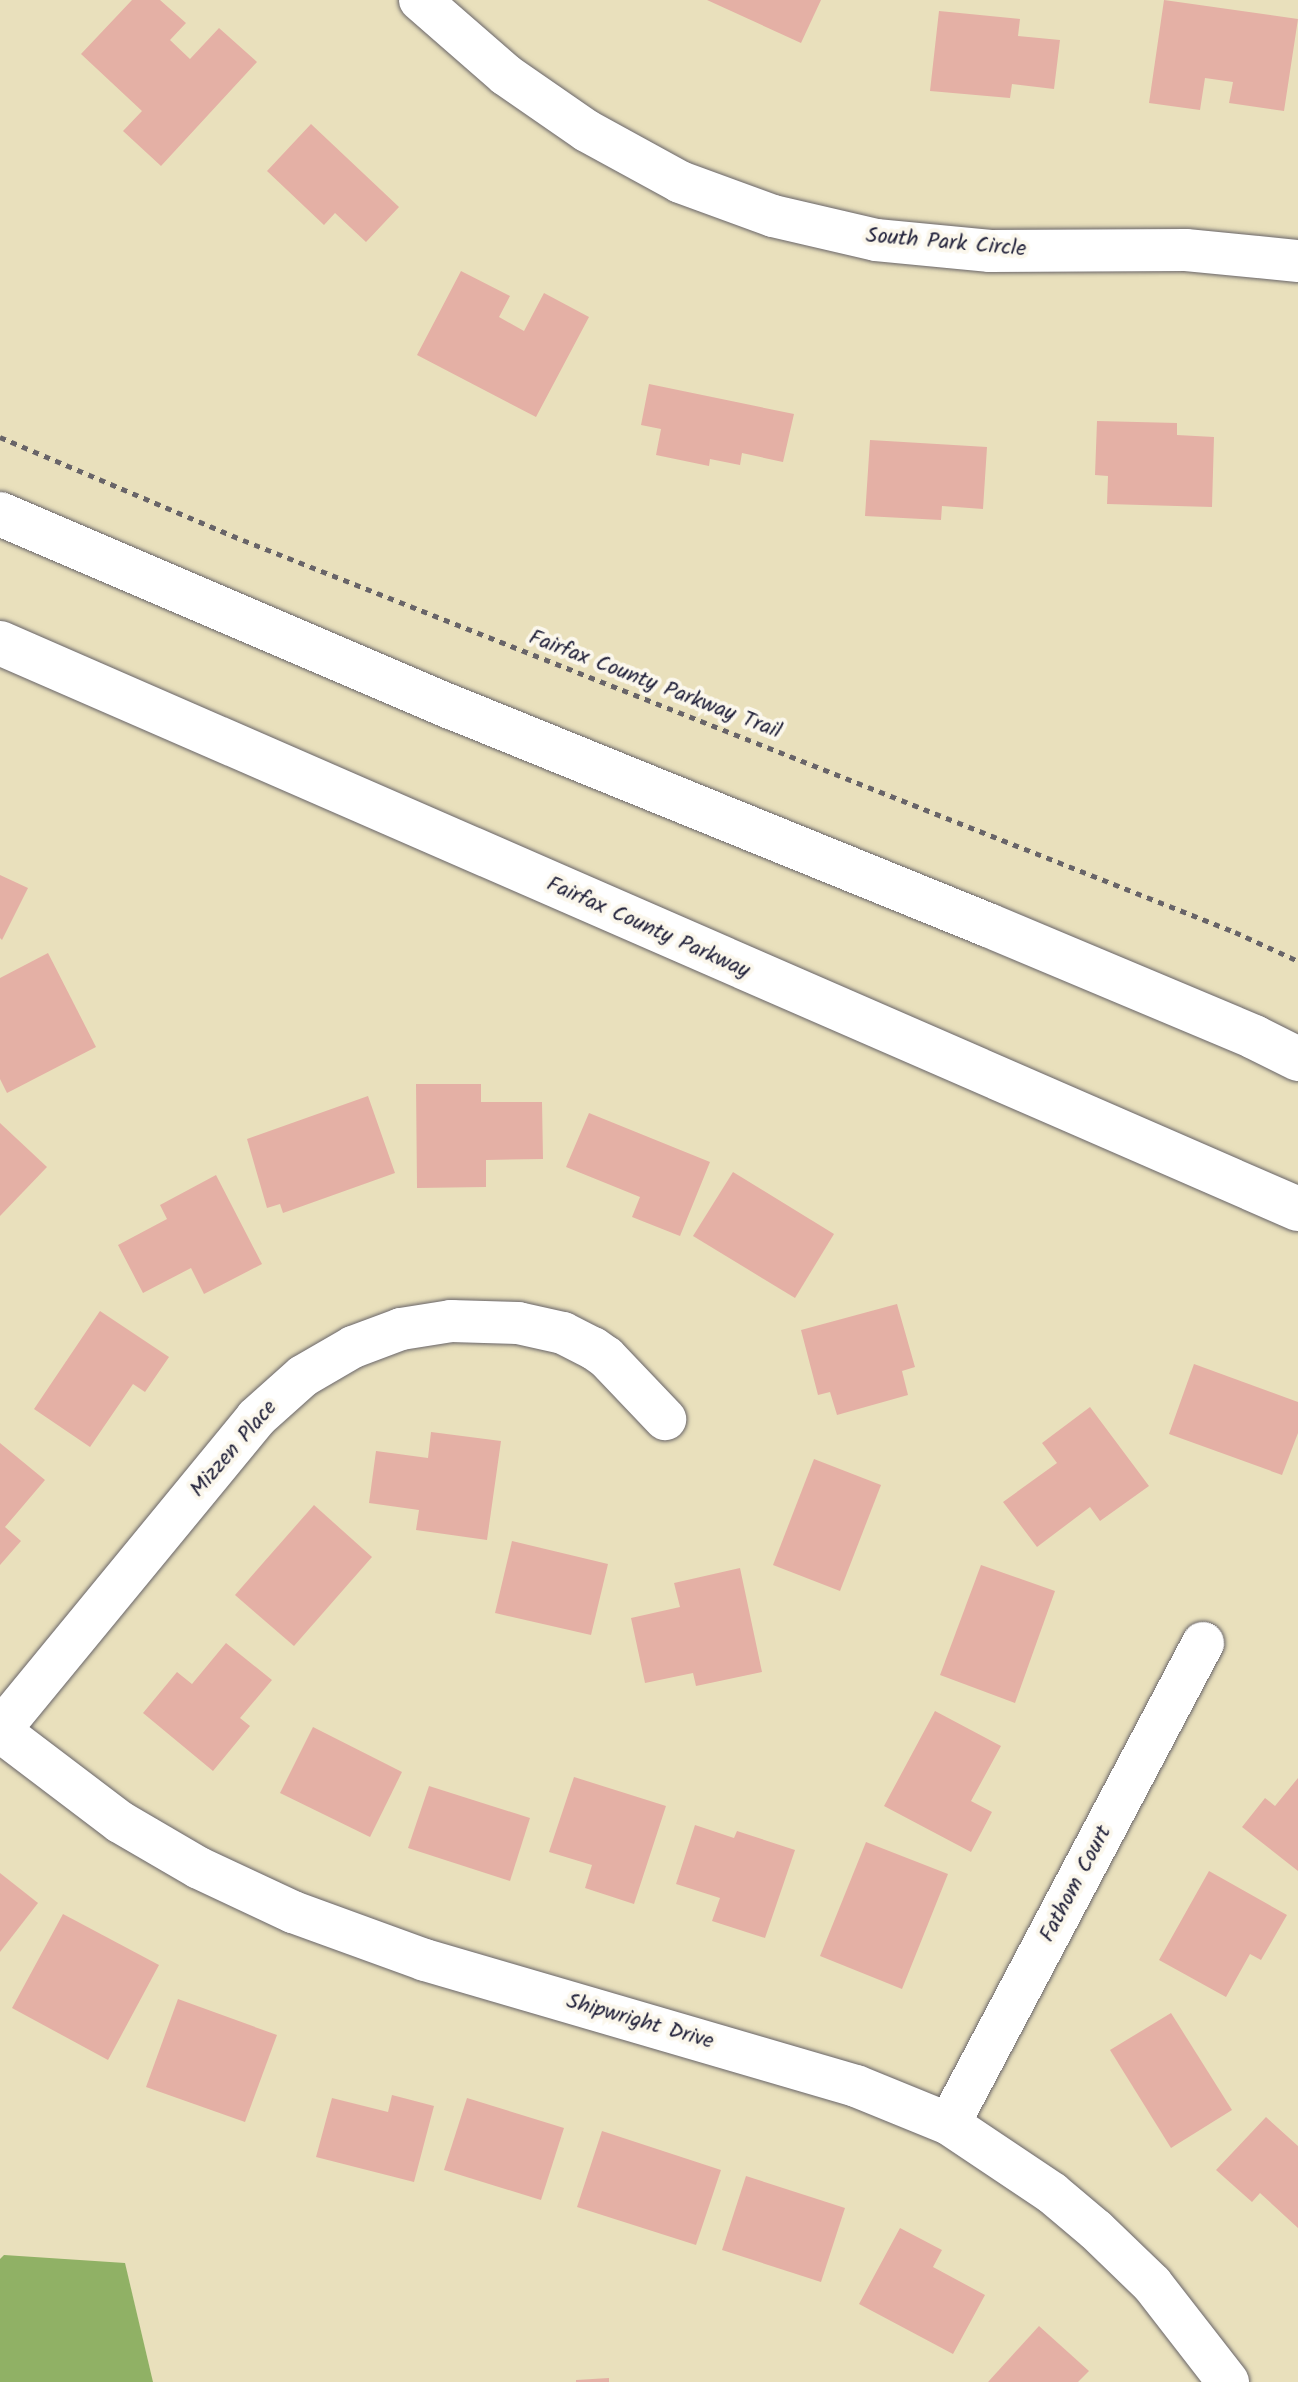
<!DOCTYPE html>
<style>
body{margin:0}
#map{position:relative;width:1298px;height:2382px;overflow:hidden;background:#e9e0bc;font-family:Kalam,sans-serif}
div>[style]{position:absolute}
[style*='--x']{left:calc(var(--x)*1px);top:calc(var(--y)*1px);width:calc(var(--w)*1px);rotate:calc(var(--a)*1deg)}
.forest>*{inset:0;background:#90b165}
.building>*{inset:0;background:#e4b0a5}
.path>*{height:5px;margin-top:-2.5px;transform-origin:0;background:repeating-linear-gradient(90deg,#686468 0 6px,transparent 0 12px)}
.roads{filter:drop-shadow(0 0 2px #686468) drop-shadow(0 0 2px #686468)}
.minor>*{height:42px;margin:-21px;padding:0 21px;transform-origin:21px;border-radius:21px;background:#fff}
.highway>*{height:44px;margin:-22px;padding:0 22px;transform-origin:22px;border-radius:22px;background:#fff}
span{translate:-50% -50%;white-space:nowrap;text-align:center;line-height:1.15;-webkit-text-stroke:8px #fbf7ec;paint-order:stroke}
.street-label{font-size:22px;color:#22223b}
</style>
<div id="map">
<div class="forest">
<i style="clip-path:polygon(4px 2255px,125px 2263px,153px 2382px,0 2382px,0 2259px)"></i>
</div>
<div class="building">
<i style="clip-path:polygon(132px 0,160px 0,186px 23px,170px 40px,190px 59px,219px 28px,257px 62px,161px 166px,123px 131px,142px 111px,81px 54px)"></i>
<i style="clip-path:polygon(707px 0,821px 0,801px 43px)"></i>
<i style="clip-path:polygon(1164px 0,1298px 19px,1284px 111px,1229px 103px,1233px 82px,1205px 78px,1200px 110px,1149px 103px)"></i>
<i style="clip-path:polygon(939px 11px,1020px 19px,1018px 36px,1060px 40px,1054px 89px,1012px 84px,1010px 98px,930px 91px)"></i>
<i style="clip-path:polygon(311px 124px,399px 207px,366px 242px,335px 213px,324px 225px,267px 171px)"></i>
<i style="clip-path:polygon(461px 271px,510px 296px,499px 317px,524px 331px,544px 293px,589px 317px,536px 417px,417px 355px)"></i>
<i style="clip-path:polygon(649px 384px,794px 414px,783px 462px,742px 453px,740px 465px,710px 459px,709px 466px,656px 455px,661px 429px,641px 425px)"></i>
<i style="clip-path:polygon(1097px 421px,1177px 423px,1177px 435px,1214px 437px,1212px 507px,1107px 504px,1108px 476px,1095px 475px)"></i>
<i style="clip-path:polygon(870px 440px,987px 447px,983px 509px,942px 506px,941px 520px,865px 516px)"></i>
<i style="clip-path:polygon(0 875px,28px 888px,2px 940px,0 938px)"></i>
<i style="clip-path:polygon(48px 953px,96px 1047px,7px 1093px,0 1079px,0 978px)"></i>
<i style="clip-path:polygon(416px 1084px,481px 1084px,481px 1102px,542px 1102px,543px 1159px,486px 1160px,486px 1187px,417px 1188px)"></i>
<i style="clip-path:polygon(368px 1096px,395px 1173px,283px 1213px,280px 1204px,267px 1208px,247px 1139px)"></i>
<i style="clip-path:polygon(589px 1113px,710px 1162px,680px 1236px,632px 1217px,640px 1197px,566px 1167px)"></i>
<i style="clip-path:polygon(0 1123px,47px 1167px,0 1216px)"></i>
<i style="clip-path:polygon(733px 1172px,834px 1234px,795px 1298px,693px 1236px)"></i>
<i style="clip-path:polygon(216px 1175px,262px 1264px,204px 1294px,191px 1268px,143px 1293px,118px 1245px,167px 1219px,160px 1205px)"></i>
<i style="clip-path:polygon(897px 1304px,915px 1367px,902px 1371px,908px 1395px,837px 1415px,830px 1392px,818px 1395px,801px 1330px)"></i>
<i style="clip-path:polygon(100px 1311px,169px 1357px,145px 1392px,133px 1384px,90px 1447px,34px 1409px)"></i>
<i style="clip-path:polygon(1194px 1364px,1298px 1402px,1298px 1433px,1282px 1475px,1169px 1434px)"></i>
<i style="clip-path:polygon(1090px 1407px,1149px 1486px,1100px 1521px,1090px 1507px,1037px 1547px,1003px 1502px,1057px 1463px,1042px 1443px)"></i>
<i style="clip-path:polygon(431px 1432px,501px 1441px,487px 1540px,416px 1530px,419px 1510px,369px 1503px,376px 1451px,428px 1458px)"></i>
<i style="clip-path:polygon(0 1443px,45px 1480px,5px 1527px,21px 1541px,0 1565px)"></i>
<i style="clip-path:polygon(814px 1459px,881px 1485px,840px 1591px,773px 1565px)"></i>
<i style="clip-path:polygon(314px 1505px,372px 1557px,294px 1646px,235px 1595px)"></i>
<i style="clip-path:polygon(512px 1541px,608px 1564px,591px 1635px,495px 1613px)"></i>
<i style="clip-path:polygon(981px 1565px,1055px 1591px,1015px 1703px,940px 1675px)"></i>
<i style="clip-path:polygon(740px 1568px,762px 1672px,696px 1686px,693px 1673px,645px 1683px,631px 1618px,680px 1607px,674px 1583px)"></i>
<i style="clip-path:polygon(226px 1643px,272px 1680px,240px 1718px,250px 1726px,213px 1771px,143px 1713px,177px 1672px,192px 1684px)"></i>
<i style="clip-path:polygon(935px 1711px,1001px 1746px,971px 1801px,992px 1812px,971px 1852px,884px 1806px)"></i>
<i style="clip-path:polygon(313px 1727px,402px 1772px,370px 1837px,280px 1793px)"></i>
<i style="clip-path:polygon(574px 1777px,666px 1806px,634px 1904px,585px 1888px,592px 1865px,549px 1852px)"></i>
<i style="clip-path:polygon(1298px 1778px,1298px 1871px,1242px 1827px,1265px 1798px,1275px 1806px)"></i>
<i style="clip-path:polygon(429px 1786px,530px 1818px,510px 1881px,408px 1848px)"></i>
<i style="clip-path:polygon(695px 1825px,734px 1838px,737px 1831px,795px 1850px,765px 1938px,712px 1921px,720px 1898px,676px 1884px)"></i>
<i style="clip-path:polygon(866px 1842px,948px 1874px,902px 1989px,820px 1956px)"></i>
<i style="clip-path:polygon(1209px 1871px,1287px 1915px,1261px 1960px,1250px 1954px,1226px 1997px,1159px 1960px)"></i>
<i style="clip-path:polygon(0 1873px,38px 1903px,0 1952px)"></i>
<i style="clip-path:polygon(63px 1914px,159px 1965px,108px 2060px,12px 2008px)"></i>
<i style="clip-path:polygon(178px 1999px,277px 2035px,245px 2122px,146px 2087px)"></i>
<i style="clip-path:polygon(1171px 2013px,1232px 2110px,1171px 2148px,1110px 2050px)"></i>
<i style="clip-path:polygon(392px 2095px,434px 2106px,414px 2182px,316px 2157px,332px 2098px,388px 2112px)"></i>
<i style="clip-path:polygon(467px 2098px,564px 2128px,541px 2200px,444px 2170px)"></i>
<i style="clip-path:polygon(1266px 2117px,1298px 2146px,1298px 2228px,1260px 2193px,1252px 2202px,1216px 2170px)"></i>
<i style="clip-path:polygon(602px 2131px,721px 2170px,696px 2245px,577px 2207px)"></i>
<i style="clip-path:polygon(746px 2176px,845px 2208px,821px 2282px,722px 2250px)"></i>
<i style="clip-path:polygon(900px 2228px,942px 2250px,933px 2267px,985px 2295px,953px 2354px,859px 2304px)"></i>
<i style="clip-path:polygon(1039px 2326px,1089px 2371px,1078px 2382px,988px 2382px)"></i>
<i style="clip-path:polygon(609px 2378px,609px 2382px,576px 2382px,576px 2380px)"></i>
</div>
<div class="path">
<i style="--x:0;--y:437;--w:264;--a:23"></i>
<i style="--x:243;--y:540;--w:1067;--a:21.56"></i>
<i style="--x:1235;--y:932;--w:69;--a:24.7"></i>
</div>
<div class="roads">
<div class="minor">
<i style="--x:420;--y:0;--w:114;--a:41.1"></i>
<i style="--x:506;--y:75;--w:98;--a:34.7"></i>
<i style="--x:587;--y:131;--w:106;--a:28.7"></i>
<i style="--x:680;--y:182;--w:99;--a:20.1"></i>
<i style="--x:773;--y:216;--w:106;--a:13.1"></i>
<i style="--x:876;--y:240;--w:115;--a:5.5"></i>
<i style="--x:990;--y:251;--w:196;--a:-0.3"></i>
<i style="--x:1186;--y:250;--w:113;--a:5.6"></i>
<i style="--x:0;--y:1730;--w:404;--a:-50.6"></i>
<i style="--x:256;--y:1418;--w:63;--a:-41.8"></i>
<i style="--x:303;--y:1376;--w:58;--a:-30.1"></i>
<i style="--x:353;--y:1347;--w:51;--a:-20.6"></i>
<i style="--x:401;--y:1329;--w:51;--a:-9.1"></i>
<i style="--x:451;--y:1321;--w:67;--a:1.7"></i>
<i style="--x:518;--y:1323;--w:46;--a:12.5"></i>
<i style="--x:563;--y:1333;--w:34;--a:27"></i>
<i style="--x:593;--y:1348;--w:16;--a:35"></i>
<i style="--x:606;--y:1357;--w:86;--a:46.4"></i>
<i style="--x:0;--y:1731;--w:151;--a:37.2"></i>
<i style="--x:120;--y:1822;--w:91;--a:30.2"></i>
<i style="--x:199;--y:1868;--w:104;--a:25.1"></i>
<i style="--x:293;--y:1912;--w:140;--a:20"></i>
<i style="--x:425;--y:1960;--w:449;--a:16.3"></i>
<i style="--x:856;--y:2086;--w:100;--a:22.2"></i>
<i style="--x:949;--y:2124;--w:124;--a:33.8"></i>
<i style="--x:1052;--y:2193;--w:57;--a:40.1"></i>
<i style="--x:1096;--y:2230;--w:78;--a:44"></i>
<i style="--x:1152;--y:2284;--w:124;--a:52.2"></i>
<i style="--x:949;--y:2124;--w:544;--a:-62.16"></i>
</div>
<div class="highway">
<i style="--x:0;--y:514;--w:491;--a:23.2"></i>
<i style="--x:451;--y:707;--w:580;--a:22.1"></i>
<i style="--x:988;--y:925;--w:289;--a:22.8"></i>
<i style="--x:1254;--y:1037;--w:49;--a:26.6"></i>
<i style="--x:0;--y:643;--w:1416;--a:23.56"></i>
</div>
</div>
<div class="street-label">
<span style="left:946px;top:243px;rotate:5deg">South Park Circle</span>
<span style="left:655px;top:685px;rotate:21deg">Fairfax County Parkway Trail</span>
<span style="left:648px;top:928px;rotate:24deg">Fairfax County Parkway</span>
<span style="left:234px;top:1449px;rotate:-49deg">Mizzen Place</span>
<span style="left:1076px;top:1884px;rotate:-62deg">Fathom Court</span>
<span style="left:640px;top:2022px;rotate:16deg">Shipwright Drive</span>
</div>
</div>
